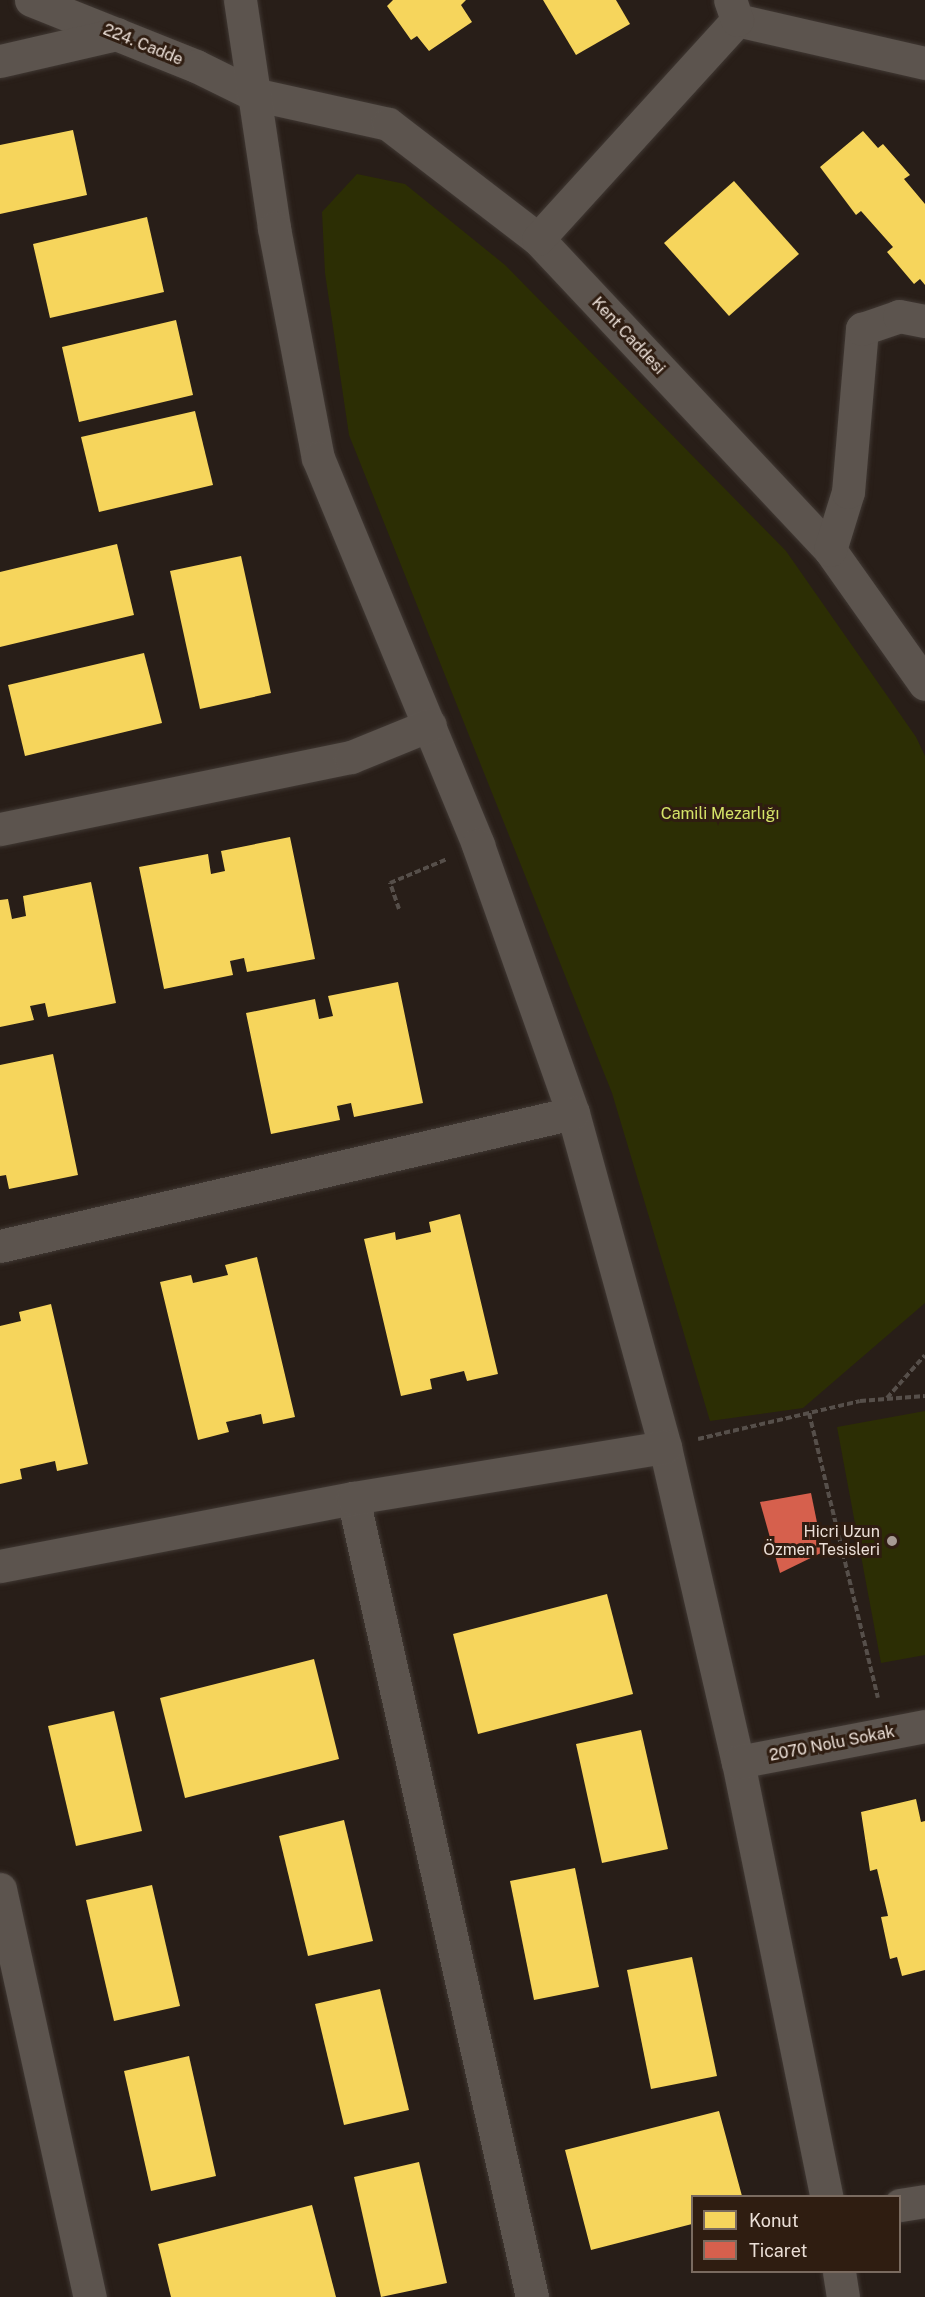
<!DOCTYPE html>
<meta charset="utf-8">
<style>
body{margin:0}
#map{position:relative;width:925px;height:2297px;overflow:hidden;background:#281e18;font-family:"Public Sans",sans-serif}
div>[style]{position:absolute}
[style*='--x']{left:calc(var(--x)*1px);top:calc(var(--y)*1px);width:calc(var(--w)*1px);rotate:calc(var(--a)*1deg)}
.green>*{inset:0;background:#2c2e04}
.homes>*{inset:0;background:#f6d55c}
.shops>*{inset:0;background:#d6604d}
.path>*{height:4px;margin-top:-2px;transform-origin:0;background:repeating-linear-gradient(90deg,#564f4a 0 6px,transparent 0 9px)}
.roads{filter:drop-shadow(0 0 2px #403833) drop-shadow(0 0 2px #403833)}
.minor>*{height:33px;margin:-16.5px;padding:0 16.5px;transform-origin:16.5px;border-radius:16.5px;background:#5c544e}
.dots>*{width:16px;height:16px;translate:-50% -50%;box-sizing:border-box;border:3px solid #2f1d11;border-radius:50%}
span{translate:-50% -50%;white-space:nowrap;text-align:center;line-height:1.15;-webkit-text-stroke:6px #2f1d11;paint-order:stroke}
.street-label{font-size:16px;color:#ebdfd7}
.park-label{font-size:16px;color:#d5e368}
.poi-label{font-size:16px;color:#ebdfd7}
.right{translate:-100% -50%;text-align:right}
.legend{position:absolute;left:691px;top:2195px;width:210px;height:78px;box-sizing:border-box;background:#2f1d11;border:2px solid #7a6b60;margin:0;padding:8px 10px;list-style:none;font-size:18px;color:#ebdfd7}
.legend li{display:flex;align-items:center;gap:12px;height:30px}
.legend b{width:30px;border:2px solid #7a6b60}
</style>
<div id="map">
<div class="green">
<i style="clip-path:polygon(357px 174px,405px 184px,505px 265px,786px 551px,916px 737px,925px 756px,925px 1303px,803px 1408px,710px 1421px,612px 1093px,349px 435px,325px 273px,322px 212px)"></i>
<i style="clip-path:polygon(925px 1411px,925px 1655px,881px 1663px,837px 1427px)"></i>
</div>
<div class="homes">
<i style="clip-path:polygon(393px 0,466px 0,461px 5px,472px 22px,429px 51px,417px 36px,411px 40px,387px 6px)"></i>
<i style="clip-path:polygon(543px 0,616px 0,630px 24px,576px 55px)"></i>
<i style="clip-path:polygon(73px 130px,87px 195px,0 214px,0 145px)"></i>
<i style="clip-path:polygon(863px 131px,878px 148px,883px 144px,910px 175px,904px 179px,925px 204px,925px 285px,920px 279px,914px 284px,887px 252px,893px 247px,861px 211px,856px 215px,820px 167px)"></i>
<i style="clip-path:polygon(734px 181px,799px 254px,729px 316px,664px 243px)"></i>
<i style="clip-path:polygon(147px 217px,164px 292px,50px 318px,33px 244px)"></i>
<i style="clip-path:polygon(176px 320px,193px 395px,79px 422px,62px 347px)"></i>
<i style="clip-path:polygon(195px 411px,213px 485px,99px 512px,81px 437px)"></i>
<i style="clip-path:polygon(117px 544px,134px 615px,0 647px,0 572px)"></i>
<i style="clip-path:polygon(241px 556px,271px 693px,200px 709px,170px 571px)"></i>
<i style="clip-path:polygon(144px 653px,162px 723px,25px 756px,8px 685px)"></i>
<i style="clip-path:polygon(290px 837px,315px 959px,247px 972px,244px 958px,230px 961px,233px 975px,164px 989px,139px 867px,208px 854px,211px 874px,225px 871px,221px 851px)"></i>
<i style="clip-path:polygon(91px 882px,116px 1003px,48px 1017px,45px 1003px,30px 1006px,34px 1020px,0 1027px,0 900px,8px 899px,12px 919px,26px 916px,23px 896px)"></i>
<i style="clip-path:polygon(398px 982px,423px 1103px,354px 1117px,351px 1103px,337px 1106px,340px 1120px,271px 1134px,246px 1013px,315px 999px,319px 1019px,333px 1016px,328px 996px)"></i>
<i style="clip-path:polygon(53px 1054px,78px 1175px,9px 1189px,6px 1175px,0 1176px,0 1065px)"></i>
<i style="clip-path:polygon(460px 1214px,498px 1374px,467px 1381px,464px 1371px,430px 1379px,432px 1389px,401px 1396px,364px 1239px,395px 1232px,396px 1240px,431px 1232px,429px 1222px)"></i>
<i style="clip-path:polygon(257px 1257px,295px 1417px,263px 1424px,261px 1414px,226px 1422px,229px 1432px,198px 1440px,160px 1282px,191px 1275px,193px 1283px,228px 1275px,225px 1265px)"></i>
<i style="clip-path:polygon(51px 1304px,88px 1464px,57px 1471px,55px 1461px,20px 1469px,22px 1479px,0 1484px,0 1326px,21px 1321px,19px 1312px)"></i>
<i style="clip-path:polygon(607px 1594px,633px 1694px,478px 1734px,453px 1634px)"></i>
<i style="clip-path:polygon(314px 1659px,339px 1759px,185px 1798px,160px 1698px)"></i>
<i style="clip-path:polygon(114px 1711px,142px 1831px,76px 1846px,48px 1726px)"></i>
<i style="clip-path:polygon(641px 1730px,668px 1849px,602px 1863px,576px 1744px)"></i>
<i style="clip-path:polygon(916px 1799px,921px 1822px,925px 1821px,925px 1970px,902px 1976px,897px 1957px,890px 1959px,881px 1917px,888px 1916px,877px 1869px,870px 1871px,861px 1812px)"></i>
<i style="clip-path:polygon(344px 1820px,373px 1941px,308px 1956px,279px 1836px)"></i>
<i style="clip-path:polygon(575px 1868px,599px 1987px,534px 2000px,510px 1881px)"></i>
<i style="clip-path:polygon(152px 1885px,180px 2006px,114px 2021px,86px 1900px)"></i>
<i style="clip-path:polygon(692px 1957px,717px 2076px,651px 2089px,627px 1970px)"></i>
<i style="clip-path:polygon(380px 1989px,409px 2110px,344px 2125px,315px 2004px)"></i>
<i style="clip-path:polygon(189px 2056px,216px 2176px,151px 2191px,124px 2071px)"></i>
<i style="clip-path:polygon(719px 2111px,742px 2196px,692px 2196px,692px 2224px,591px 2250px,565px 2150px)"></i>
<i style="clip-path:polygon(419px 2162px,447px 2283px,381px 2297px,354px 2177px)"></i>
<i style="clip-path:polygon(312px 2205px,336px 2297px,171px 2297px,158px 2244px)"></i>
</div>
<div class="shops">
<i style="clip-path:polygon(811px 1493px,823px 1552px,780px 1573px,760px 1502px)"></i>
</div>
<div class="path">
<i style="--x:399;--y:909;--w:28;--a:-109"></i>
<i style="--x:390;--y:883;--w:62;--a:-22.8"></i>
<i style="--x:887;--y:1398;--w:57;--a:-48.5"></i>
<i style="--x:809;--y:1413;--w:293;--a:76.4"></i>
<i style="--x:698;--y:1439;--w:166;--a:-13.2"></i>
<i style="--x:860;--y:1401;--w:65;--a:-4.4"></i>
</div>
<div class="roads">
<div class="minor">
<i style="--x:31;--y:0;--w:178;--a:21.8"></i>
<i style="--x:196;--y:66;--w:64;--a:26.2"></i>
<i style="--x:253;--y:94;--w:138;--a:12.5"></i>
<i style="--x:388;--y:124;--w:189;--a:37.5"></i>
<i style="--x:538;--y:239;--w:427;--a:46.8"></i>
<i style="--x:830;--y:550;--w:164;--a:54.7"></i>
<i style="--x:240;--y:0;--w:231;--a:81.5"></i>
<i style="--x:274;--y:228;--w:234;--a:79.2"></i>
<i style="--x:318;--y:458;--w:419;--a:67.5"></i>
<i style="--x:478;--y:845;--w:284;--a:70.5"></i>
<i style="--x:573;--y:1113;--w:346;--a:74.6"></i>
<i style="--x:665;--y:1447;--w:323;--a:77"></i>
<i style="--x:738;--y:1762;--w:443;--a:78.5"></i>
<i style="--x:737;--y:20;--w:193;--a:12.9"></i>
<i style="--x:0;--y:61;--w:120;--a:-13"></i>
<i style="--x:538;--y:239;--w:296;--a:-47.7"></i>
<i style="--x:737;--y:20;--w:21;--a:-109"></i>
<i style="--x:830;--y:550;--w:61;--a:-72.8"></i>
<i style="--x:848;--y:492;--w:164;--a:-85.1"></i>
<i style="--x:862;--y:329;--w:39;--a:-19"></i>
<i style="--x:899;--y:316;--w:26;--a:11"></i>
<i style="--x:0;--y:829;--w:358;--a:-11.6"></i>
<i style="--x:351;--y:757;--w:85;--a:-22.1"></i>
<i style="--x:0;--y:1246;--w:588;--a:-13.07"></i>
<i style="--x:353;--y:1498;--w:819;--a:77.37"></i>
<i style="--x:0;--y:1566;--w:359;--a:-10.9"></i>
<i style="--x:353;--y:1498;--w:316;--a:-9.3"></i>
<i style="--x:738;--y:1762;--w:190;--a:-10.9"></i>
<i style="--x:0;--y:1889;--w:418;--a:77.6"></i>
<i style="--x:900;--y:2205;--w:25;--a:-9"></i>
<i style="--x:839;--y:2272;--w:25;--a:81"></i>
</div>
</div>
<div class="dots">
<i style="left:892px;top:1541px;background:#a79b94"></i>
</div>
<div class="street-label">
<span style="left:143px;top:45px;rotate:22deg">224. Cadde</span>
<span style="left:628px;top:336px;rotate:47deg">Kent Caddesi</span>
<span style="left:832px;top:1744px;rotate:-11deg">2070 Nolu Sokak</span>
</div>
<div class="park-label">
<span style="left:720px;top:814px">Camili Mezarlığı</span>
</div>
<div class="poi-label">
<span class="right" style="left:880px;top:1541px">Hicri Uzun<br>Özmen Tesisleri</span>
</div>
<ul class="legend">
<li><b style="height:16px;background:#f6d55c"></b>Konut</li>
<li><b style="height:16px;background:#d6604d"></b>Ticaret</li>
</ul>
</div>
